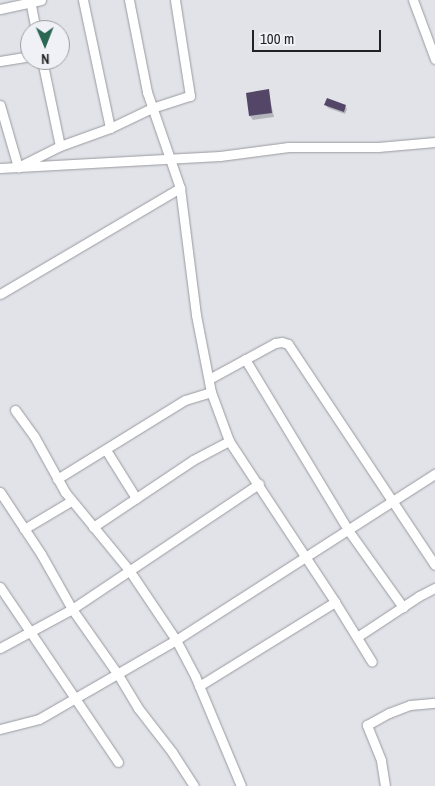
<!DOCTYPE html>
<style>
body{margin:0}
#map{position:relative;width:435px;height:786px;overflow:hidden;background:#e2e3e9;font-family:"Archivo Narrow",sans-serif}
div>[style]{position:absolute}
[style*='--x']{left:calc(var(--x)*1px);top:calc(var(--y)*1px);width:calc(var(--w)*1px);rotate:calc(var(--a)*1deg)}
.shadow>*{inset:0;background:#0003}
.building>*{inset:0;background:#544667}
.roads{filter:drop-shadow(0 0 1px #989a9f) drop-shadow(0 0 1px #989a9f)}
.minor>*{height:9px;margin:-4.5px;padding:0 4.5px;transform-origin:4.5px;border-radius:4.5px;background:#fff}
span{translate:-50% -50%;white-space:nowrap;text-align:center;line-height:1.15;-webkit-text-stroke:5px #eff1f6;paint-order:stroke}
.north{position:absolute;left:20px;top:20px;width:50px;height:50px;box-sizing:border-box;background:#eff1f6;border:1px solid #9d9ea2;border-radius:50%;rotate:179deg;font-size:14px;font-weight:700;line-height:20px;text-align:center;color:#222224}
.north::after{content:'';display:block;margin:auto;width:18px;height:22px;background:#2b6752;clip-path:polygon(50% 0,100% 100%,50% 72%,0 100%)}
.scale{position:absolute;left:252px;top:30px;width:129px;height:22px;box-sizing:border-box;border:2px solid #222224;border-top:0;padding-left:6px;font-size:15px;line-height:18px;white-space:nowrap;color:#222224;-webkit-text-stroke:4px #eff1f6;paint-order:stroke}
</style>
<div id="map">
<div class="shadow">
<i style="clip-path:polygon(268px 91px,274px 117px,253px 120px,250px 116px)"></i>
<i style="clip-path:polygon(326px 105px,345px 106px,347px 109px,345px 114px,328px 108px)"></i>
</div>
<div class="building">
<i style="clip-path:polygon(269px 89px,272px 113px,249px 116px,246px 93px)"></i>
<i style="clip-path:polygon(327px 98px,346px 105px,344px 112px,324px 105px)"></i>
</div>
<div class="roads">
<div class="minor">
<i style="--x:30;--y:0;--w:31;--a:79"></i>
<i style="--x:83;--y:0;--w:131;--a:78.1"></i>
<i style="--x:129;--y:0;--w:94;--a:78.9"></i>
<i style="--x:147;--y:92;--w:102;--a:71"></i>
<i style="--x:180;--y:188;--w:128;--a:82.8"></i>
<i style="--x:196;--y:315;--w:78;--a:79"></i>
<i style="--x:211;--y:392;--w:52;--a:69.8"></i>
<i style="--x:229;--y:441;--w:193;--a:56.6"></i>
<i style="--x:335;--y:602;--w:70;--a:58.3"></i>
<i style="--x:413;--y:0;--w:63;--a:69.6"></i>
<i style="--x:0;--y:9;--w:42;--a:-12.4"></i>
<i style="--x:42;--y:60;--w:88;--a:78.2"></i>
<i style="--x:0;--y:61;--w:30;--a:-9"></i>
<i style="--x:0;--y:105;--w:65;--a:73.8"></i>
<i style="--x:18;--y:167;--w:47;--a:-26.6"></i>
<i style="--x:60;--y:146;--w:53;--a:-19.8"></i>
<i style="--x:110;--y:128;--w:47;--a:-25.5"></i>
<i style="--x:152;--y:108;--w:40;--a:-18"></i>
<i style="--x:190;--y:96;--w:97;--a:-98.9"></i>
<i style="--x:0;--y:168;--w:220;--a:-3.1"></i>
<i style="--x:220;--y:156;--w:69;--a:-7.5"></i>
<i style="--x:288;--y:147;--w:90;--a:0"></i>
<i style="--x:378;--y:147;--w:57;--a:-5"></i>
<i style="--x:0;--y:294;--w:209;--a:-30.5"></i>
<i style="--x:245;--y:359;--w:200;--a:58.9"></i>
<i style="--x:348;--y:530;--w:95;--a:54.5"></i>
<i style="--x:209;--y:379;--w:75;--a:-28.6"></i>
<i style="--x:275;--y:343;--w:7;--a:-8"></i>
<i style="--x:282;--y:342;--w:6;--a:18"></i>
<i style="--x:288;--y:344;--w:265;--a:56.4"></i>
<i style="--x:15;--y:410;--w:32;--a:54"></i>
<i style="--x:34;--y:436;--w:64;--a:61"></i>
<i style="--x:65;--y:492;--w:101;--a:50.6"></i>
<i style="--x:129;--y:570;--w:84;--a:56.1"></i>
<i style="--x:176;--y:640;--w:41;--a:62.2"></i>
<i style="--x:195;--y:676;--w:119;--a:67.3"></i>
<i style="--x:106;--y:450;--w:57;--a:58"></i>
<i style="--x:57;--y:479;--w:150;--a:-31.7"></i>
<i style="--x:185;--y:400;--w:27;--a:-17"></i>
<i style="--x:0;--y:492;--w:74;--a:56.5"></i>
<i style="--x:41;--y:554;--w:63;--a:60.6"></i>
<i style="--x:72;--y:609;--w:78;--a:54.9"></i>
<i style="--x:117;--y:673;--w:41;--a:59"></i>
<i style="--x:138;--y:708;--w:56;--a:52.3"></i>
<i style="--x:172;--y:752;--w:40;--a:57.1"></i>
<i style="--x:93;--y:527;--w:120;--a:-33.8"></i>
<i style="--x:193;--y:460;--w:41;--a:-27.8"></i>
<i style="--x:24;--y:529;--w:55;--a:-30.8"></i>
<i style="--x:0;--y:587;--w:211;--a:56"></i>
<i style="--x:357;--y:637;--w:74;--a:-33.5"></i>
<i style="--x:419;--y:596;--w:18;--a:-27"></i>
<i style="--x:0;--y:648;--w:82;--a:-28.4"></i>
<i style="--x:72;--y:609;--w:225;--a:-33.8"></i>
<i style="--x:199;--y:686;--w:160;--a:-31.7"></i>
<i style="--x:0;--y:729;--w:40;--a:-14.4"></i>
<i style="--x:39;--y:719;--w:158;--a:-30"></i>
<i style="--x:176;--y:640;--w:308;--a:-32.7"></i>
<i style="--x:385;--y:786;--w:26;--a:-99"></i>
<i style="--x:381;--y:760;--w:38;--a:-112"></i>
<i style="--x:367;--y:725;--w:25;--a:-29"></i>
<i style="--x:389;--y:713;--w:22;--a:-21"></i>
<i style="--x:410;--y:705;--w:25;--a:-5"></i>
</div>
</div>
<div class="north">N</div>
<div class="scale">100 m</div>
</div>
